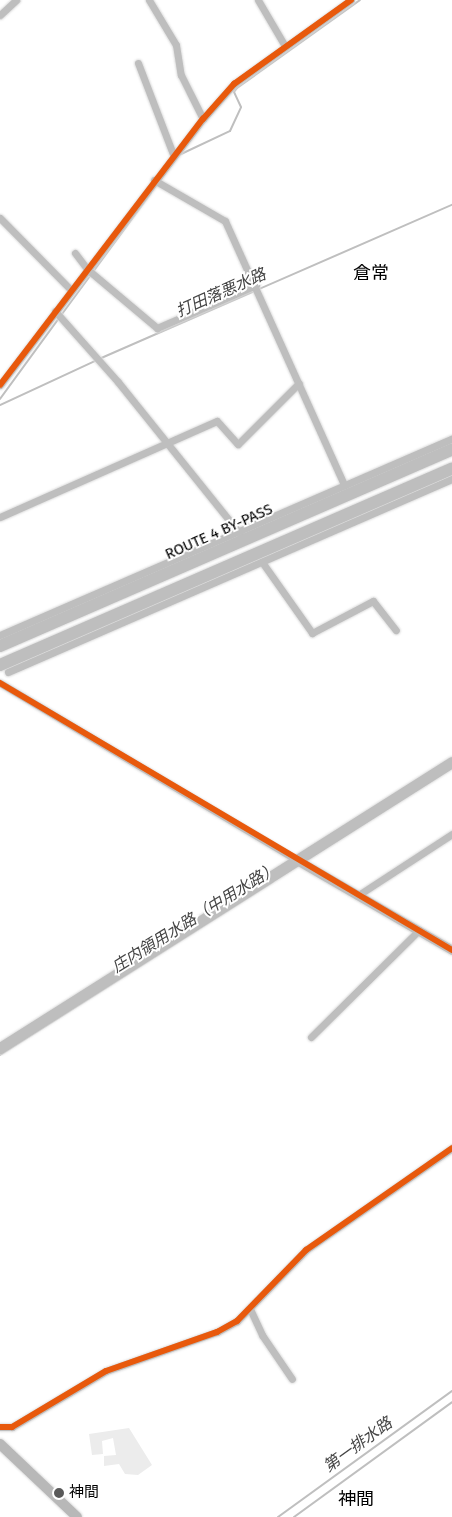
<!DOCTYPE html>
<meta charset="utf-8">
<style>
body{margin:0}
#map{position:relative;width:452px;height:1517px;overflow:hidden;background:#fff;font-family:"Fira Sans","Noto Sans JP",sans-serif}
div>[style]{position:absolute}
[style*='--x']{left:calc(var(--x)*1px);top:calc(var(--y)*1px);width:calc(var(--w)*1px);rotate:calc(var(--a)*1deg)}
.green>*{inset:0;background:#ececec}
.stream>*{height:2px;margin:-1px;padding:0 1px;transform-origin:1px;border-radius:1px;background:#bfbfbf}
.roads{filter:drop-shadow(0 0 1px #dbdbdb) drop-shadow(0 0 1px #dbdbdb)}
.minor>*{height:7px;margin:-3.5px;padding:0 3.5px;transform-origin:3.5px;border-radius:3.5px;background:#bebebe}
.tertiary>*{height:9px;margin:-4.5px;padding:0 4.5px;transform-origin:4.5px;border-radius:4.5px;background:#bebebe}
.secondary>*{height:10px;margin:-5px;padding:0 5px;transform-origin:5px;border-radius:5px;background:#b8b8b8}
.primary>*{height:11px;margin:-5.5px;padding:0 5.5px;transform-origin:5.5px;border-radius:5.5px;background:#bebebe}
.trunk>*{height:12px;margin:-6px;padding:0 6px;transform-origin:6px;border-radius:6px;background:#bebebe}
.cycleway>*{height:6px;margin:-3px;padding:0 3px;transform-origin:3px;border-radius:3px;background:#e8590c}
.dots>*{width:14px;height:14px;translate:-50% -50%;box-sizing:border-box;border:2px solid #fff;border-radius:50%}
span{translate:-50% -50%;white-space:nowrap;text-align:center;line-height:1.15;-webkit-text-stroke:4px #fff;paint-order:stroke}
.street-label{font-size:15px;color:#000}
.poi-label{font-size:15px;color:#000}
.left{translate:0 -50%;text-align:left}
.water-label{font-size:16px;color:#444;font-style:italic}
.quarter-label{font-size:18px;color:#000}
</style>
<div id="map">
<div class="green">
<i style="clip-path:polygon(129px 1428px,152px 1465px,138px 1475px,125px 1474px,119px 1464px,104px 1466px,104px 1456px,116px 1455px,113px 1438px,102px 1441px,103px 1454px,92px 1455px,89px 1434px)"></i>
</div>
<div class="stream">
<i style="--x:179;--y:155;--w:56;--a:-25.2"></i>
<i style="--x:230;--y:131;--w:26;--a:-65"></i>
<i style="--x:241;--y:107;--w:17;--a:-115"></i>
<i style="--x:234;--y:92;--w:5;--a:-53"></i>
<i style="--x:237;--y:88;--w:151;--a:-35.6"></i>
<i style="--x:62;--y:314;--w:150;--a:-53.7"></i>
<i style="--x:99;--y:359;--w:385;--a:-23.6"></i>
<i style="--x:0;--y:399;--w:100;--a:-53.9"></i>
<i style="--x:0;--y:405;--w:105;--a:-24.9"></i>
<i style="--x:0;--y:1055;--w:323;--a:-32.4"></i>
<i style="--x:278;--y:1517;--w:215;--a:-35.9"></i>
<i style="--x:294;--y:1517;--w:195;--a:-36"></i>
</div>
<div class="roads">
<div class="minor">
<i style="--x:149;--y:0;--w:52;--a:59"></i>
<i style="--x:176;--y:45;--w:30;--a:81"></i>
<i style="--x:181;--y:75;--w:49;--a:63.4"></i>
<i style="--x:258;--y:0;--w:53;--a:59.6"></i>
<i style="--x:0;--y:15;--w:22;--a:-43"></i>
<i style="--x:138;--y:63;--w:97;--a:69"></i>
<i style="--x:154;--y:180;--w:82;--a:30"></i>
<i style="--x:225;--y:221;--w:290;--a:65.7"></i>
<i style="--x:0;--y:218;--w:101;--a:45.4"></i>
<i style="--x:75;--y:253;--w:20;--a:53"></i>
<i style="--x:87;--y:269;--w:92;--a:40.1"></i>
<i style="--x:157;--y:328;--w:108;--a:-23.5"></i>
<i style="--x:55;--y:311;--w:95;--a:48.4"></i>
<i style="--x:118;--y:382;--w:195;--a:51.2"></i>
<i style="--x:0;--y:385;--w:335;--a:-52.7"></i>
<i style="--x:203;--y:119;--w:47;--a:-48.5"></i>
<i style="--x:234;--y:84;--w:144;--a:-35.7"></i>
<i style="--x:0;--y:517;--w:237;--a:-23.9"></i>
<i style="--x:217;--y:421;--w:31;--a:48"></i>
<i style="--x:238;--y:444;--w:86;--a:-45"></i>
<i style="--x:262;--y:562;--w:87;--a:54.8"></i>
<i style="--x:312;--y:633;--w:69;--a:-27.7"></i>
<i style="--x:373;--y:601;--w:37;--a:52"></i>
<i style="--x:0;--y:635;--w:493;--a:-23.5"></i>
<i style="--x:8;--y:672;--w:484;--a:-23.5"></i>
<i style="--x:0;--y:683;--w:346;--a:30.8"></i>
<i style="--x:360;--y:894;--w:110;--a:-33.1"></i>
<i style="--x:311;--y:1037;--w:152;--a:-44.7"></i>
<i style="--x:250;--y:1309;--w:29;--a:65"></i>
<i style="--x:262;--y:1335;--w:53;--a:55.7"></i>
<i style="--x:0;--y:1427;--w:12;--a:0"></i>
<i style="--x:12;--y:1427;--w:109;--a:-30.8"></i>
<i style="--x:106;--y:1371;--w:118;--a:-19.4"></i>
<i style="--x:217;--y:1332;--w:23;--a:-29"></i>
<i style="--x:237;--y:1321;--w:99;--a:-45.8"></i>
<i style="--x:306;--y:1250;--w:178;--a:-34.9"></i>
</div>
<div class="tertiary">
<i style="--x:297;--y:860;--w:179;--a:30.1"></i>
</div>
<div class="secondary">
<i style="--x:0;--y:1444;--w:106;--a:43.5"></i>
</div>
<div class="primary">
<i style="--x:0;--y:1048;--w:535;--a:-32.32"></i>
</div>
<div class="trunk">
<i style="--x:0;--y:646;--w:493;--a:-23.5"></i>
<i style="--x:0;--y:665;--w:493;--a:-23.5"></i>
</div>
</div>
<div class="cycleway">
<i style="--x:0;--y:385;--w:335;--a:-52.7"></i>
<i style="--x:203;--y:119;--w:47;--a:-48.5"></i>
<i style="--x:234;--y:84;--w:144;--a:-35.7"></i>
<i style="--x:0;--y:683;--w:525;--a:30.57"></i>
<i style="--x:0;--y:1427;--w:12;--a:0"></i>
<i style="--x:12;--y:1427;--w:109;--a:-30.8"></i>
<i style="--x:106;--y:1371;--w:118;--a:-19.4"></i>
<i style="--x:217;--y:1332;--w:23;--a:-29"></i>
<i style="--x:237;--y:1321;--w:99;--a:-45.8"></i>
<i style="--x:306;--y:1250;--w:178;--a:-34.9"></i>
</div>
<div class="dots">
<i style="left:59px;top:1493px;background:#595959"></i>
</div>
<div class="street-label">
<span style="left:219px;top:532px;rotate:-24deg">ROUTE 4 BY-PASS</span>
</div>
<div class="poi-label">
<span class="left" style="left:69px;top:1493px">神間</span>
</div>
<div class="water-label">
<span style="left:221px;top:293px;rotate:-24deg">打田落悪水路</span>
<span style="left:195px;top:918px;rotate:-32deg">庄内領用水路（中用水路）</span>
<span style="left:358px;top:1445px;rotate:-36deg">第一排水路</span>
</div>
<div class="quarter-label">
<span style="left:371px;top:273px">倉常</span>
<span style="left:356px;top:1499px">神間</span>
</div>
</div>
